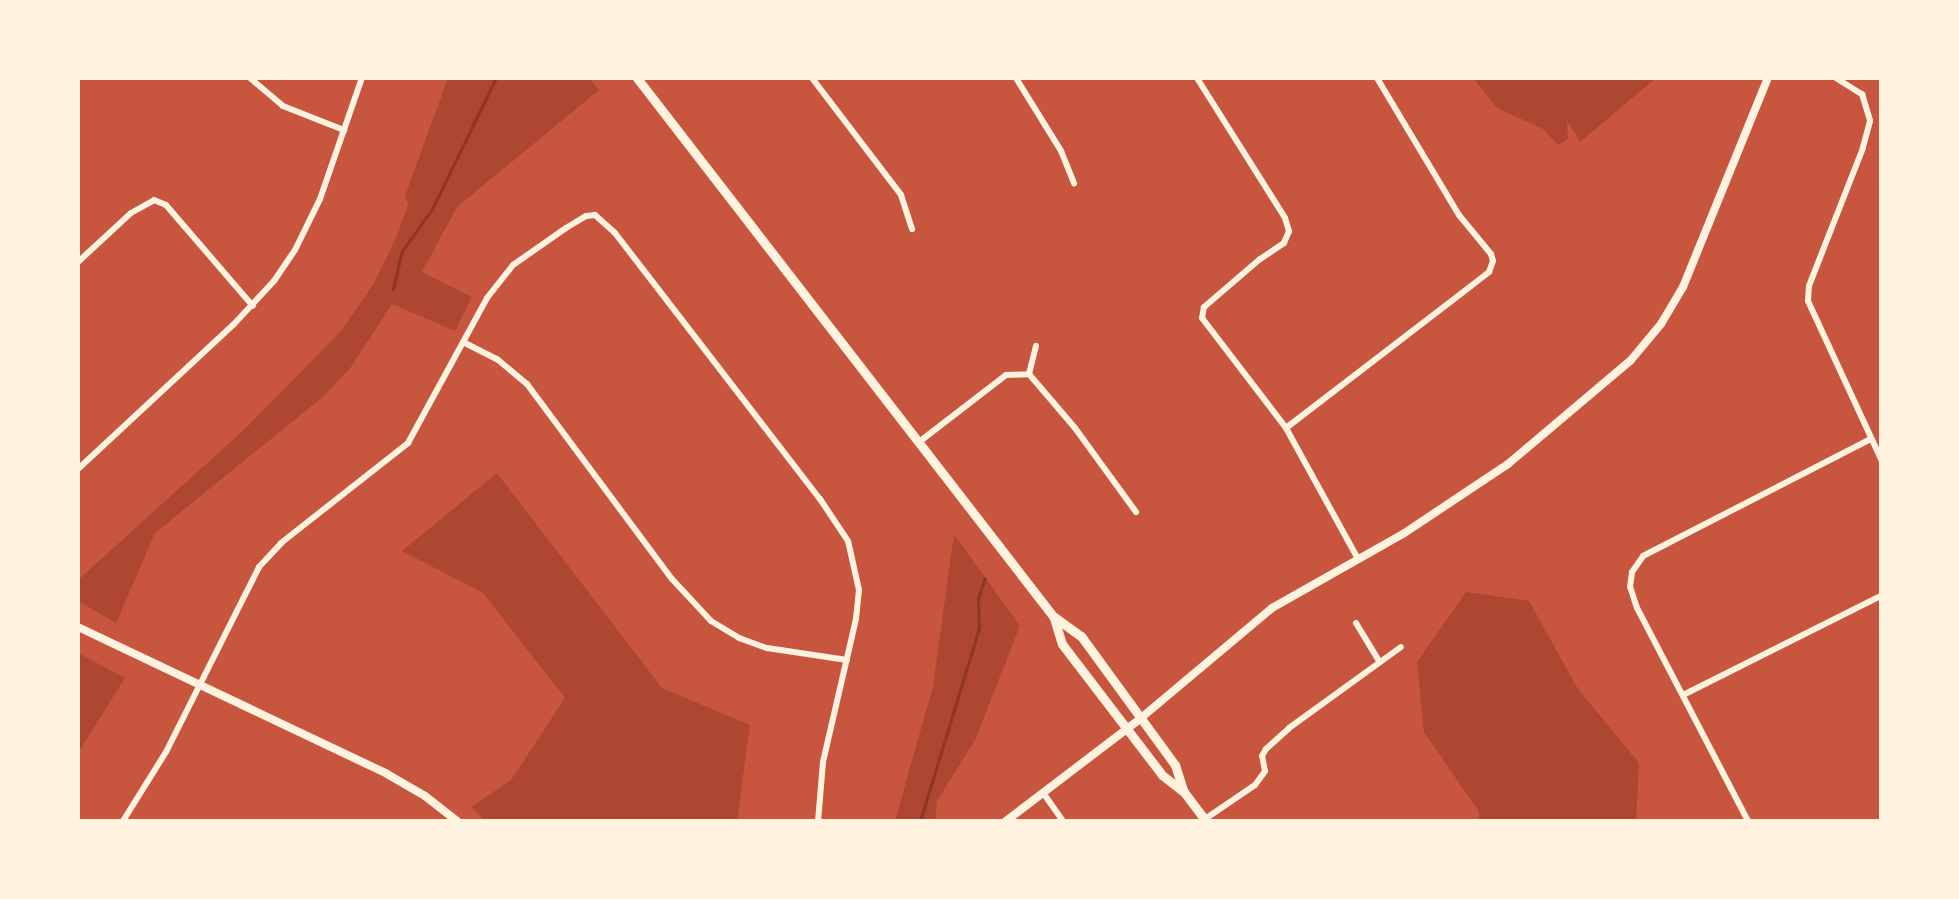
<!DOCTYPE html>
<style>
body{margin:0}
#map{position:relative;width:1959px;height:899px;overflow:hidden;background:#c8553d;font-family:Poppins,sans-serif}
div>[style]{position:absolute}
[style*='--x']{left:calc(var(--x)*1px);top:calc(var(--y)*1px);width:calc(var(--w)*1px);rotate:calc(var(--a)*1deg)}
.green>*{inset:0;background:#ae4732}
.stream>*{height:3px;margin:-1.5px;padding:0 1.5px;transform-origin:1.5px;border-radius:1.5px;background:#8f3625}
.minor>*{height:6px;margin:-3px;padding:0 3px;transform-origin:3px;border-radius:3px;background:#fff3e0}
.tertiary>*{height:8px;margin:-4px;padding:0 4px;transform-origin:4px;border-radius:4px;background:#fff3e0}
.secondary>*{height:9px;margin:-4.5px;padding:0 4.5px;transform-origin:4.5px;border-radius:4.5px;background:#fff3e0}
span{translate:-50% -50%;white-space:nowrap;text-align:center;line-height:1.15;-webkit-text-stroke:7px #fff3e0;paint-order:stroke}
.frame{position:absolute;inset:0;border:80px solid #fff3e0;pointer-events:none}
</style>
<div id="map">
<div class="green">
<i style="clip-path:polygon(448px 78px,589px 78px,599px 90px,457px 207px,422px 272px,472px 297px,455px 331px,392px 304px,351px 367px,324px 396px,155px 533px,116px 623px,78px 601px,78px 580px,247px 427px,341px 331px,373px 285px,396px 238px,408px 205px,405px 196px)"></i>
<i style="clip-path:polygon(1473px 78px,1656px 78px,1580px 142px,1567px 120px,1568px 139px,1558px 145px,1543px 129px,1497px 108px)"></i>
<i style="clip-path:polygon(497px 473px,662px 688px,750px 725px,737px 821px,486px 821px,471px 807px,511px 780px,565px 698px,483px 593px,402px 551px)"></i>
<i style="clip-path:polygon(954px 534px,1020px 626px,975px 740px,937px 801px,935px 821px,895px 821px,933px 686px)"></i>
<i style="clip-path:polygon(1466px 592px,1529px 601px,1578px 689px,1639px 763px,1636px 821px,1478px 821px,1479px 812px,1424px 732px,1417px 662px)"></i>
<i style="clip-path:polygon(78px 653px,125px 678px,78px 753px)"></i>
</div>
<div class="stream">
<i style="--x:393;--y:289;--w:39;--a:-77"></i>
<i style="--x:402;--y:251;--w:52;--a:-54.5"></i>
<i style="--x:432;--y:209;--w:146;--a:-64"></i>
<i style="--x:920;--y:821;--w:202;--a:-73"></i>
<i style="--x:979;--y:628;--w:29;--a:-92"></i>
<i style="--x:978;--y:599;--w:22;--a:-72"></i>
</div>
<div class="minor">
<i style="--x:250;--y:78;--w:43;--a:40.3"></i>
<i style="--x:283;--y:106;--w:66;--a:21.5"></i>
<i style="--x:812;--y:78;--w:147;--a:52.7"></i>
<i style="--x:901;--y:195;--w:36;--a:72"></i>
<i style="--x:1016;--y:78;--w:86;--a:58.3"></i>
<i style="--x:1061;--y:151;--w:35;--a:68"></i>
<i style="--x:1197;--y:78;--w:165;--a:57.8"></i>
<i style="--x:1285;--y:218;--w:14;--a:73"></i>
<i style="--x:1289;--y:231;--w:13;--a:113"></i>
<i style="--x:1284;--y:243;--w:29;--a:146"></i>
<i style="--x:1260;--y:259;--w:74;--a:139.4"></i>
<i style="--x:1204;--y:307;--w:11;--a:100"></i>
<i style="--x:1202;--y:318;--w:138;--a:52.6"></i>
<i style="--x:1286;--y:428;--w:149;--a:61.2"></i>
<i style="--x:1836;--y:78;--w:31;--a:32"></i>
<i style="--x:1862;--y:94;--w:28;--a:73"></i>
<i style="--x:1870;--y:121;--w:28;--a:105"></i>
<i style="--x:1863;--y:148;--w:148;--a:111.4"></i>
<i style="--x:1809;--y:286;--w:15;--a:94"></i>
<i style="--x:1808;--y:301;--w:174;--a:65.2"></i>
<i style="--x:78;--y:262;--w:72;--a:-42.8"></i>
<i style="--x:131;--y:213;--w:26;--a:-29"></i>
<i style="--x:154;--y:200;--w:13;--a:23"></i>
<i style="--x:166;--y:205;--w:133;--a:49.3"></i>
<i style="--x:463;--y:342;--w:38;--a:27"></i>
<i style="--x:497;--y:359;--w:39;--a:40"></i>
<i style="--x:527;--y:384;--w:243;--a:53.4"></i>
<i style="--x:672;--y:579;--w:57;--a:47.1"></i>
<i style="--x:711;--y:621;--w:33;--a:31"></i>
<i style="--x:739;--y:638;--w:30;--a:20"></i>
<i style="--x:767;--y:648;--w:81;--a:8.5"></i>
<i style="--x:1029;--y:374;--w:29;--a:-76"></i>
<i style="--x:1286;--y:428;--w:233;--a:-37.5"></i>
<i style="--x:1471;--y:286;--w:23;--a:-38"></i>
<i style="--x:1489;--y:272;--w:12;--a:-70"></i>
<i style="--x:1493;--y:261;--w:7;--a:-106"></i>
<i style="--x:1491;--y:254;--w:50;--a:-129.4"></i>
<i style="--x:1459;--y:215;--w:160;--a:-120.9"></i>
<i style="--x:919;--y:442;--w:110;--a:-37.6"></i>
<i style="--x:1006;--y:375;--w:23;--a:-2"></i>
<i style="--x:1029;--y:374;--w:71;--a:49.6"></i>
<i style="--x:1075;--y:428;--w:104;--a:54"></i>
<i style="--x:78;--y:469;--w:213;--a:-42.9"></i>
<i style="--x:234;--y:324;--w:59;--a:-47.1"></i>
<i style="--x:274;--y:281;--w:37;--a:-56"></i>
<i style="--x:295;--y:250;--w:57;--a:-63.9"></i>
<i style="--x:320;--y:199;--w:128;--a:-70.9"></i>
<i style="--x:1356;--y:623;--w:44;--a:58.8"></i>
<i style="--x:1683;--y:695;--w:221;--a:-26.6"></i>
<i style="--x:1044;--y:794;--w:33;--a:55"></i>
<i style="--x:1205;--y:819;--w:60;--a:-34.2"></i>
<i style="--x:1255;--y:785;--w:17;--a:-54"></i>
<i style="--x:1265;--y:771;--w:15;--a:-101"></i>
<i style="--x:1262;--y:756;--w:8;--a:-60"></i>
<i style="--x:1266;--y:749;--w:31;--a:-42"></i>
<i style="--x:1289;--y:728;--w:138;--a:-35.9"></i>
<i style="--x:123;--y:821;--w:81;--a:-58.1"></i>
<i style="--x:166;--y:752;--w:207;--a:-63.3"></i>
<i style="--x:259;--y:567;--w:33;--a:-47"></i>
<i style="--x:281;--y:543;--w:162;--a:-38.2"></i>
<i style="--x:408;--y:443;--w:165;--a:-61.4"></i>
<i style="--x:487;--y:298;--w:42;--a:-51.8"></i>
<i style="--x:513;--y:265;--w:65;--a:-34.9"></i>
<i style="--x:566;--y:228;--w:23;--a:-31"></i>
<i style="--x:586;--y:216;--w:9;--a:-6"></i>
<i style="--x:595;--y:215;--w:27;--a:42"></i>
<i style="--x:615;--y:233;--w:336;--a:52.4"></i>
<i style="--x:820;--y:499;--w:50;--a:56.3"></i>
<i style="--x:848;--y:541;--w:50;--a:77.3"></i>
<i style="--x:859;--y:590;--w:29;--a:96"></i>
<i style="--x:856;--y:619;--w:147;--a:103"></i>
<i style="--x:823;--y:762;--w:59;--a:94.8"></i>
<i style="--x:1748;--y:821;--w:240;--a:-117.5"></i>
<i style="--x:1637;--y:608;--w:22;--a:-108"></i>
<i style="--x:1630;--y:587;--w:15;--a:-82"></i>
<i style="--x:1632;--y:572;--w:19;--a:-55"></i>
<i style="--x:1643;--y:556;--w:256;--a:-27.2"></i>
</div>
<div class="tertiary">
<i style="--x:78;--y:627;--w:342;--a:25.4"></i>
<i style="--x:387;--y:774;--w:44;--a:30.1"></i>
<i style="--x:425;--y:796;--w:41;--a:38"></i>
<i style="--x:1006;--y:821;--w:170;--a:-37.3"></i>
<i style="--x:1141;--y:718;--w:171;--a:-40"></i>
<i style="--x:1272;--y:608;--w:150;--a:-29.5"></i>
<i style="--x:1403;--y:534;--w:126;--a:-33.7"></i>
<i style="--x:1508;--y:464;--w:161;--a:-40.2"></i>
<i style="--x:1631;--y:360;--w:47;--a:-50.2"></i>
<i style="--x:1661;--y:324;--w:43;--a:-59.3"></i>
<i style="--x:1683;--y:287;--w:226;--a:-67.9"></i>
</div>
<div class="secondary">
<i style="--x:637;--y:78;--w:680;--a:52.29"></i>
<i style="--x:1053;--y:616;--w:34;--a:36"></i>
<i style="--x:1081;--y:636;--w:160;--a:53.9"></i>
<i style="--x:1175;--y:765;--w:28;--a:72"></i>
<i style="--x:1054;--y:618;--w:27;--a:73"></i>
<i style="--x:1062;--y:644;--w:165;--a:52.6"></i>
<i style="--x:1162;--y:775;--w:28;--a:38"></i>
<i style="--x:1184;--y:792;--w:36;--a:53"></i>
</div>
<div class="frame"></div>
</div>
